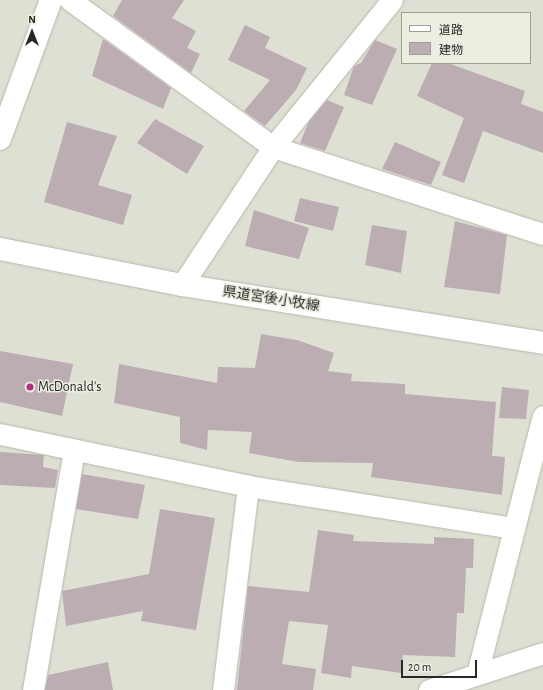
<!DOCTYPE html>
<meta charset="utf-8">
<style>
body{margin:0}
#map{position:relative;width:543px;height:690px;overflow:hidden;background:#dee0d3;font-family:"Alegreya Sans","Noto Sans JP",sans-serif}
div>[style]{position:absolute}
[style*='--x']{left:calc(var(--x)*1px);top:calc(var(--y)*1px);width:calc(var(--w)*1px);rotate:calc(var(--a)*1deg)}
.building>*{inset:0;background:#bcadb3}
.roads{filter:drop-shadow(0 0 1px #b6b8ab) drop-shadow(0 0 1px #b6b8ab)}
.street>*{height:21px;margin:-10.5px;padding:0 10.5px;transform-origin:10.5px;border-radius:10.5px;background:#fff}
.secondary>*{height:22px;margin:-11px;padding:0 11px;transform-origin:11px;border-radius:11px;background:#fff}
.dots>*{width:11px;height:11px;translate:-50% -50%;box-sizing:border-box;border:2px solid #ebeee0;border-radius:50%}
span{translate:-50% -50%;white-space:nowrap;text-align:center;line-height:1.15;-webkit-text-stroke:3px #ebeee0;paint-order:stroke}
.street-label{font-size:14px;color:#282924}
.poi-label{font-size:14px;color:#282924}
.left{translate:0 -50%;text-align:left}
.legend{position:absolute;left:401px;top:12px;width:130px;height:52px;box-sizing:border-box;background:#ebeee0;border:1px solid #9d9f95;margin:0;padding:5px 7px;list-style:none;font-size:12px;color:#282924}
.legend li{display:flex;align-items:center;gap:8px;height:20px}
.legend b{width:20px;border:1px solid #9d9f95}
.north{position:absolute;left:12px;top:12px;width:40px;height:40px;-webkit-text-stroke:3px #ebeee0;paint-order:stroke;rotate:0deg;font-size:11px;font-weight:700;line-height:16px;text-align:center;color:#282924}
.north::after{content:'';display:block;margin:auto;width:14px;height:18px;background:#282924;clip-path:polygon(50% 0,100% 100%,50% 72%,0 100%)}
.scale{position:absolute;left:401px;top:660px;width:76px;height:18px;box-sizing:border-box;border:2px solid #282924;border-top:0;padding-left:5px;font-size:12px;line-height:14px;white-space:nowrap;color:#282924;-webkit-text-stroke:3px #ebeee0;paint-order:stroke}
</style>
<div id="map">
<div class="building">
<i style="clip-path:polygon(122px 0,184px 0,172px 18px,196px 31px,187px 48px,200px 54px,191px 73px,113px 16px)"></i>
<i style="clip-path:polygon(245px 25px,270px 37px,265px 48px,307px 68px,296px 90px,265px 126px,244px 111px,270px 80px,228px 60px)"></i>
<i style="clip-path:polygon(103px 39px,171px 88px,163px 109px,92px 76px)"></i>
<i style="clip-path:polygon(375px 40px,397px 49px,372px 105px,344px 95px,354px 66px,361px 63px)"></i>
<i style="clip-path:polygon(432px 63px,448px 63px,525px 91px,521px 104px,543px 112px,543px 153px,483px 131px,464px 183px,442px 175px,464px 118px,417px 96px)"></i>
<i style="clip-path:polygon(327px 100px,344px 107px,325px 151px,300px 143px,309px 121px)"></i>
<i style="clip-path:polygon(155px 119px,204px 146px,187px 174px,137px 143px)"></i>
<i style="clip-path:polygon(67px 122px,117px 136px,98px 185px,132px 195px,123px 225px,44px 202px)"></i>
<i style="clip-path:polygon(395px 142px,441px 162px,431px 185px,382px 169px)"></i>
<i style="clip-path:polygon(300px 198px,339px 207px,333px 231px,294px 221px)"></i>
<i style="clip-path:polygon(254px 210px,309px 228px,299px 259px,245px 246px)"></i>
<i style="clip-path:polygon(455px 221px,507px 235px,500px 294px,444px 287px)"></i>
<i style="clip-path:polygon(372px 225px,407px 231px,401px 273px,365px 265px)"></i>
<i style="clip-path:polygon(261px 334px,297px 340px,334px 353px,328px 371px,352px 374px,351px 381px,405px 384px,405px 394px,496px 402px,492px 456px,505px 457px,502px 495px,371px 477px,373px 463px,299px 462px,249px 453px,252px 432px,208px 430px,207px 450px,180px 443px,180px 417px,114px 403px,119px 364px,217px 383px,218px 367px,255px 368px)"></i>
<i style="clip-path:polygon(0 351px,73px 364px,62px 416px,0 402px)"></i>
<i style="clip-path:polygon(502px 387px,529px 390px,526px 419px,499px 418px)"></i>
<i style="clip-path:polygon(0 452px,44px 455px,43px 467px,58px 470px,55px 488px,0 485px)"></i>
<i style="clip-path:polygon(82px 474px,145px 485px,138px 519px,76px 509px)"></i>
<i style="clip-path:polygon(160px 509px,215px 518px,196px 630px,141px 621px,143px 611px,66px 626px,62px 591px,149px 574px)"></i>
<i style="clip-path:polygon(318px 530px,354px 535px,353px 541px,434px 544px,434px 537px,474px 539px,473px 568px,466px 568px,464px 613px,457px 613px,455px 657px,403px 655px,401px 673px,352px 666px,351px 678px,321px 673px,328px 625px,289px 621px,282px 664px,316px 669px,313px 690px,237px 690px,248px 586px,309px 592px)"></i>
<i style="clip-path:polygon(108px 662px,113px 690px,45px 690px,48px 675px)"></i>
</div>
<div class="roads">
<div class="street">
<i style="--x:70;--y:0;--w:251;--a:35.9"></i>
<i style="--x:273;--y:147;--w:284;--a:17.9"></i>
<i style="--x:182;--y:285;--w:165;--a:-56.6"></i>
<i style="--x:273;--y:147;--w:189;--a:-51"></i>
<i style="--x:0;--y:434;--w:253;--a:11.8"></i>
<i style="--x:248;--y:486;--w:267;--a:9"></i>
<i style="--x:477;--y:674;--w:266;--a:-75.7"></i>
<i style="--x:33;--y:690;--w:243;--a:-80.3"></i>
<i style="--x:223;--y:690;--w:206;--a:-83"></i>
<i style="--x:429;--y:690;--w:120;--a:-18"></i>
</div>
<div class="secondary">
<i style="--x:0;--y:139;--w:148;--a:-69.9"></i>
<i style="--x:0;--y:249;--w:186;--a:11.2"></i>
<i style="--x:182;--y:285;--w:366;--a:9.1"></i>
</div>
</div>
<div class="dots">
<i style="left:30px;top:387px;background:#b3307a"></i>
</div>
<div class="street-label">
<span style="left:271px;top:299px;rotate:9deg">県道宮後小牧線</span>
</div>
<div class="poi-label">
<span class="left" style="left:38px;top:387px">McDonald's</span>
</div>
<ul class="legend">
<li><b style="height:5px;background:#fff"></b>道路</li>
<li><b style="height:11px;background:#bcadb3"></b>建物</li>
</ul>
<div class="north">N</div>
<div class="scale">20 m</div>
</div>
